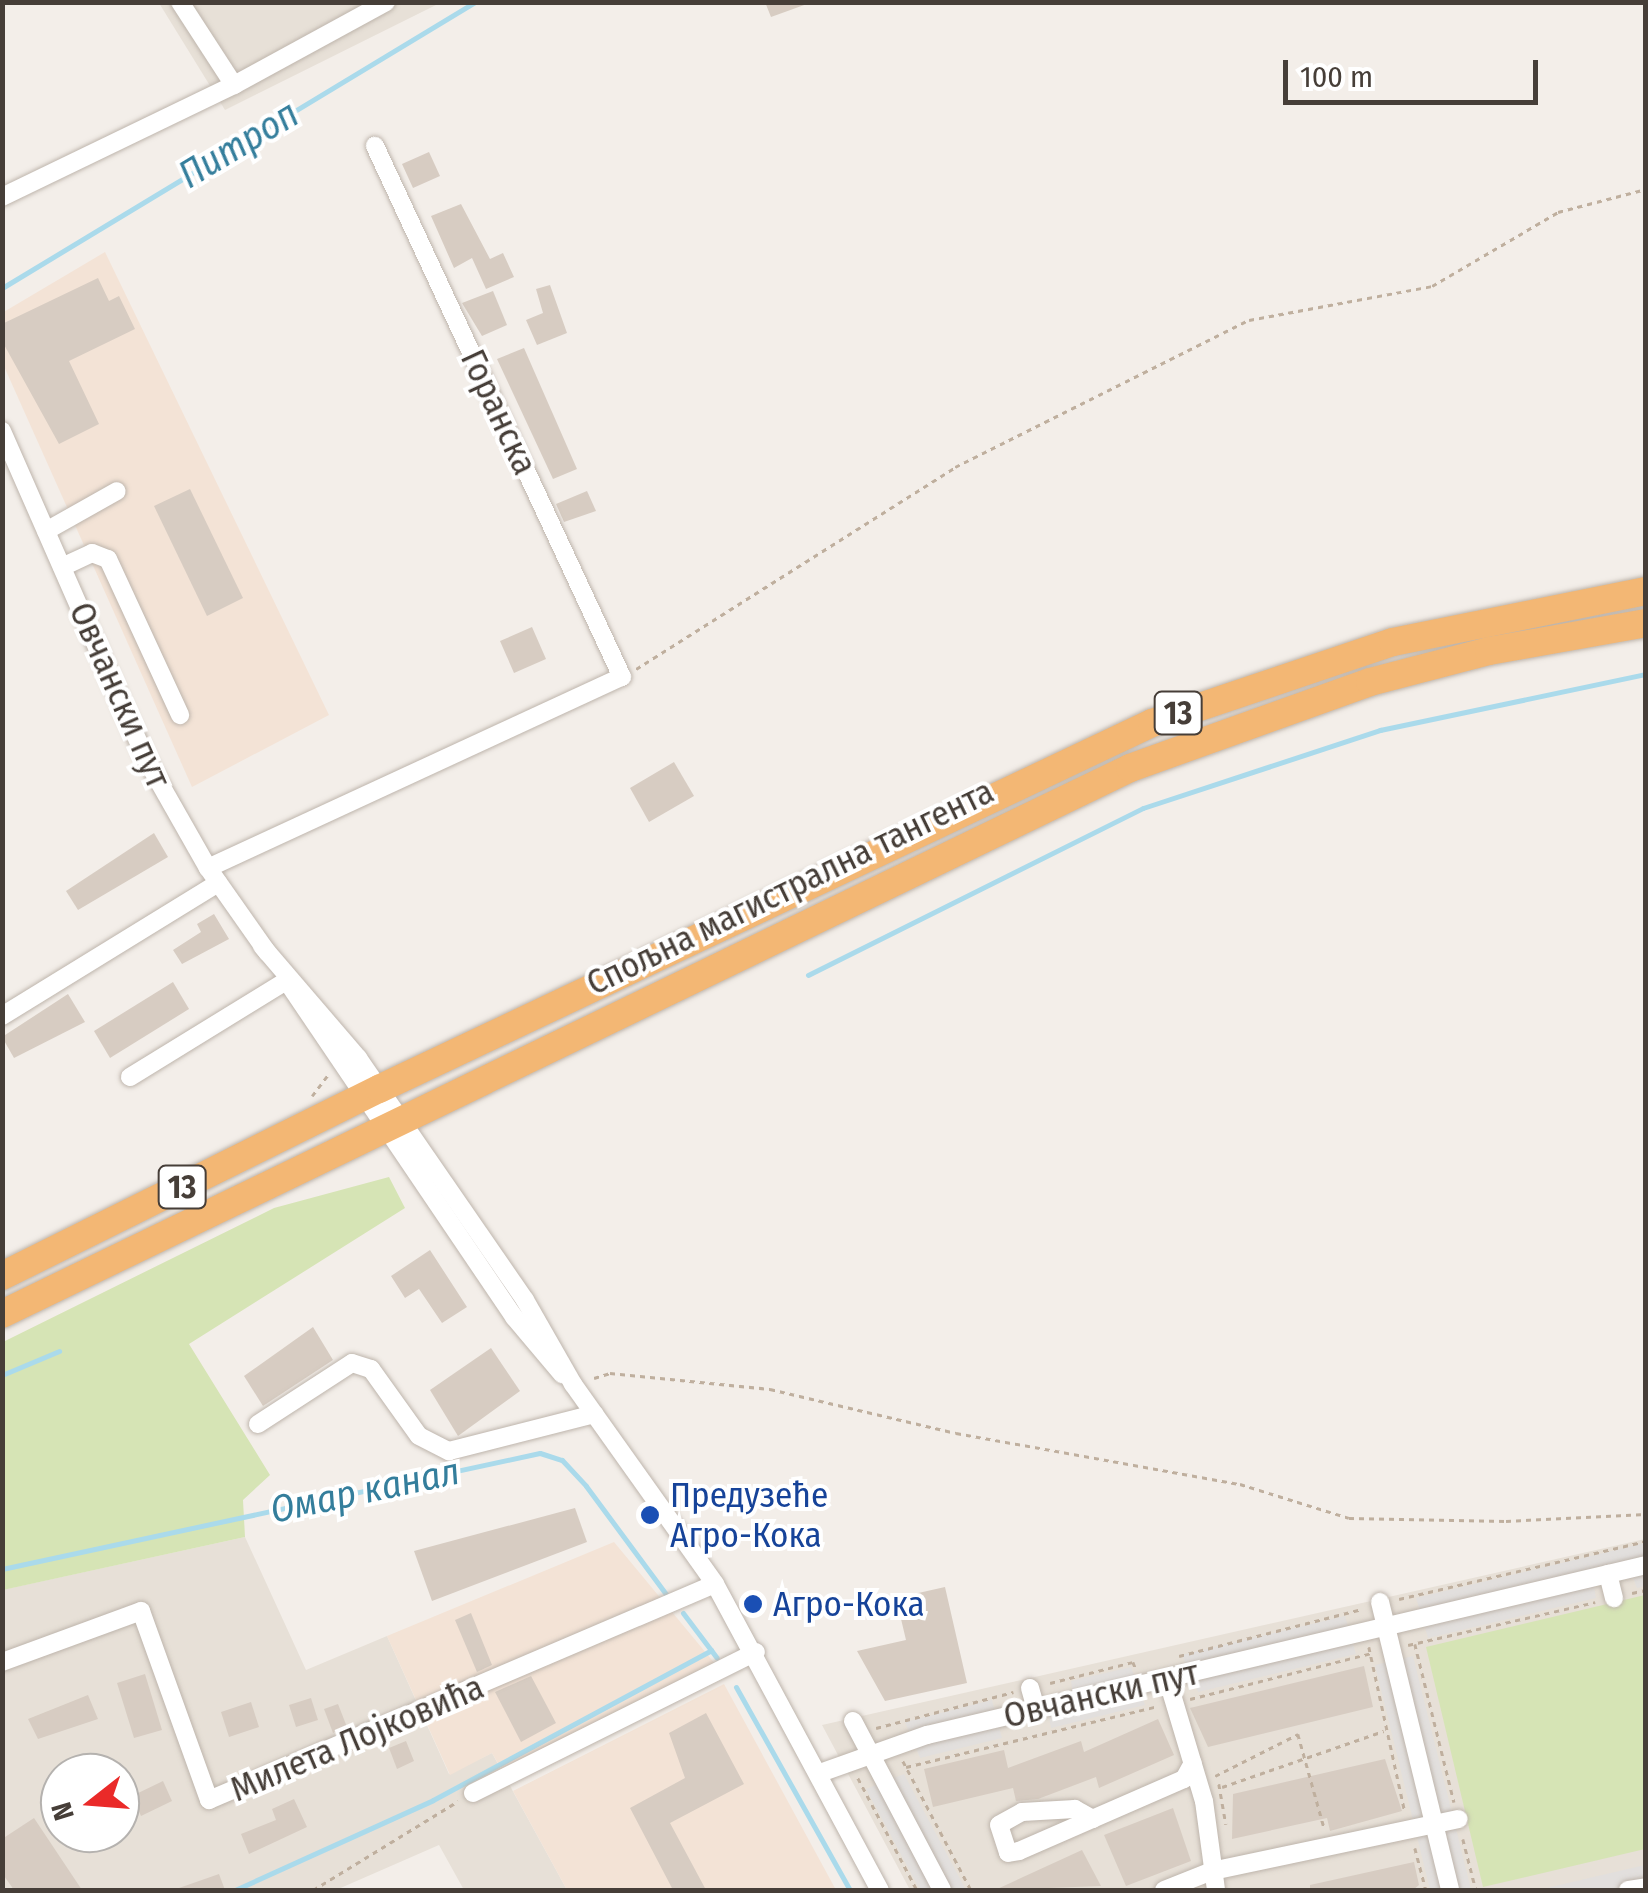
<!DOCTYPE html>
<meta charset="utf-8">
<style>
body{margin:0}
#map{position:relative;width:1648px;height:1893px;overflow:hidden;background:#f3eee9;font-family:"Fira Sans Condensed",sans-serif}
div>[style]{position:absolute}
[style*='--x']{left:calc(var(--x)*1px);top:calc(var(--y)*1px);width:calc(var(--w)*1px);rotate:calc(var(--a)*1deg)}
.residential>*{inset:0;background:#e7e0d7}
.commercial>*{inset:0;background:#f3e3d6}
.green>*{inset:0;background:#d6e4b5}
.parking>*{inset:0;background:#e2dfdd}
.stream>*{height:5px;margin:-2.5px;padding:0 2.5px;transform-origin:2.5px;border-radius:2.5px;background:#aadaeb}
.building>*{inset:0;background:#d7ccc2}
.path>*{height:2.5px;margin-top:-1.25px;transform-origin:0;background:repeating-linear-gradient(90deg,#bfaf9e 0 5px,transparent 0 10px)}
.roads{filter:drop-shadow(0 0 2px #beb5ac) drop-shadow(0 0 2px #beb5ac)}
.minor>*{height:18px;margin:-9px;padding:0 9px;transform-origin:9px;border-radius:9px;background:#fff}
.highway>*{height:28px;margin:-14px;padding:0 14px;transform-origin:14px;border-radius:14px;background:#f3b774}
.dots>*{width:28px;height:28px;translate:-50% -50%;box-sizing:border-box;border:5px solid #fff;border-radius:50%}
span{translate:-50% -50%;white-space:nowrap;text-align:center;line-height:1.15;-webkit-text-stroke:8px #fff;paint-order:stroke}
.shield-label span{padding:2px 8px;background:#fff;border:2px solid;border-radius:8px;-webkit-text-stroke-width:0}
.shield-label{font-size:32px;color:#463e38;font-weight:700}
.street-label{font-size:35px;color:#463e38}
.transit-label{font-size:35px;color:#164399}
.left{translate:0 -50%;text-align:left}
.water-label{font-size:38px;color:#347e9c;font-style:italic}
.frame{position:absolute;inset:0;border:5px solid #463e38;pointer-events:none}
.north{position:absolute;left:40px;top:1753px;width:100px;height:100px;box-sizing:border-box;background:#fff;border:2px solid #b5b2af;border-radius:50%;rotate:253deg;font-size:28px;font-weight:700;line-height:40px;text-align:center;color:#463e38}
.north::after{content:'';display:block;margin:auto;width:35px;height:45px;background:#ea2a29;clip-path:polygon(50% 0,100% 100%,50% 72%,0 100%)}
.scale{position:absolute;left:1283px;top:60px;width:255px;height:45px;box-sizing:border-box;border:5px solid #463e38;border-top:0;padding-left:12px;font-size:30px;line-height:35px;white-space:nowrap;color:#463e38;-webkit-text-stroke:8px #fff;paint-order:stroke}
</style>
<div id="map">
<div class="residential">
<i style="clip-path:polygon(159px 3px,440px 3px,225px 110px)"></i>
<i style="clip-path:polygon(evenodd,245px 1537px,306px 1670px,387px 1636px,449px 1774px,492px 1753px,567px 1890px,464px 1890px,439px 1845px,336px 1890px,3px 1890px,2px 1590px,245px 1537px,60px 1773px,120px 1773px,120px 1833px,60px 1833px,60px 1773px)"></i>
<i style="clip-path:polygon(1645px 1539px,1645px 1890px,910px 1890px,822px 1725px)"></i>
</div>
<div class="commercial">
<i style="clip-path:polygon(105px 252px,329px 715px,192px 787px,3px 364px,2px 313px)"></i>
<i style="clip-path:polygon(614px 1542px,716px 1665px,503px 1772px,492px 1753px,450px 1775px,387px 1636px)"></i>
<i style="clip-path:polygon(724px 1684px,836px 1890px,567px 1890px,513px 1791px)"></i>
</div>
<div class="green">
<i style="clip-path:polygon(389px 1177px,405px 1208px,189px 1344px,270px 1475px,243px 1500px,245px 1537px,3px 1590px,3px 1342px,274px 1208px)"></i>
<i style="clip-path:polygon(1645px 1595px,1645px 1849px,1483px 1887px,1426px 1647px)"></i>
</div>
<div class="parking">
<i style="clip-path:polygon(1645px 1543px,1645px 1586px,1637px 1588px,1633px 1578px,1594px 1586px,1596px 1598px,1428px 1638px,1416px 1598px)"></i>
<i style="clip-path:polygon(1345px 1616px,1356px 1654px,1198px 1692px,1182px 1655px)"></i>
<i style="clip-path:polygon(1413px 1656px,1471px 1889px,1464px 1890px,1430px 1890px,1375px 1665px)"></i>
<i style="clip-path:polygon(1131px 1667px,1145px 1705px,1051px 1728px,1046px 1700px,1073px 1694px,1071px 1681px)"></i>
<i style="clip-path:polygon(992px 1700px,1002px 1738px,920px 1758px,905px 1722px)"></i>
<i style="clip-path:polygon(904px 1774px,966px 1890px,920px 1890px,866px 1789px)"></i>
<i style="clip-path:polygon(1645px 1865px,1645px 1890px,1538px 1890px)"></i>
</div>
<div class="stream">
<i style="--x:2;--y:288;--w:553;--a:-31.16"></i>
<i style="--x:808;--y:975;--w:374;--a:-26.5"></i>
<i style="--x:1143;--y:808;--w:250;--a:-18.2"></i>
<i style="--x:1380;--y:730;--w:272;--a:-11.9"></i>
<i style="--x:2;--y:1375;--w:62;--a:-22.8"></i>
<i style="--x:2;--y:1569;--w:550;--a:-12.17"></i>
<i style="--x:540;--y:1453;--w:23;--a:18"></i>
<i style="--x:562;--y:1460;--w:35;--a:47"></i>
<i style="--x:586;--y:1486;--w:134;--a:53.5"></i>
<i style="--x:683;--y:1613;--w:56;--a:52.9"></i>
<i style="--x:736;--y:1687;--w:233;--a:60.7"></i>
<i style="--x:235;--y:1890;--w:217;--a:-24.4"></i>
<i style="--x:433;--y:1800;--w:316;--a:-28.3"></i>
</div>
<div class="building">
<i style="clip-path:polygon(765px 2px,807px 2px,807px 4px,771px 17px)"></i>
<i style="clip-path:polygon(429px 152px,440px 176px,413px 188px,402px 164px)"></i>
<i style="clip-path:polygon(461px 204px,490px 259px,503px 253px,514px 277px,486px 289px,472px 258px,454px 268px,431px 216px)"></i>
<i style="clip-path:polygon(98px 278px,109px 301px,119px 296px,135px 329px,69px 361px,99px 424px,59px 444px,2px 341px,2px 324px)"></i>
<i style="clip-path:polygon(550px 285px,567px 333px,537px 345px,526px 320px,543px 313px,536px 289px)"></i>
<i style="clip-path:polygon(493px 291px,507px 325px,482px 336px,462px 303px)"></i>
<i style="clip-path:polygon(524px 348px,577px 469px,553px 479px,497px 359px)"></i>
<i style="clip-path:polygon(190px 489px,243px 598px,207px 616px,154px 506px)"></i>
<i style="clip-path:polygon(587px 491px,596px 511px,564px 522px,556px 504px)"></i>
<i style="clip-path:polygon(532px 627px,546px 659px,514px 673px,500px 641px)"></i>
<i style="clip-path:polygon(674px 762px,694px 796px,649px 822px,630px 788px)"></i>
<i style="clip-path:polygon(154px 833px,168px 857px,78px 910px,66px 891px)"></i>
<i style="clip-path:polygon(214px 914px,229px 939px,182px 964px,173px 950px,201px 932px,197px 924px)"></i>
<i style="clip-path:polygon(173px 982px,189px 1009px,110px 1058px,94px 1031px)"></i>
<i style="clip-path:polygon(68px 994px,85px 1022px,14px 1058px,2px 1037px)"></i>
<i style="clip-path:polygon(430px 1250px,467px 1307px,442px 1323px,419px 1289px,405px 1298px,391px 1276px)"></i>
<i style="clip-path:polygon(313px 1327px,333px 1360px,263px 1406px,244px 1376px)"></i>
<i style="clip-path:polygon(491px 1348px,520px 1391px,458px 1436px,430px 1390px)"></i>
<i style="clip-path:polygon(575px 1508px,587px 1542px,432px 1601px,414px 1551px)"></i>
<i style="clip-path:polygon(945px 1587px,967px 1683px,885px 1701px,857px 1651px,906px 1640px,896px 1598px)"></i>
<i style="clip-path:polygon(471px 1613px,492px 1665px,477px 1672px,455px 1620px)"></i>
<i style="clip-path:polygon(1364px 1666px,1373px 1707px,1208px 1747px,1190px 1708px)"></i>
<i style="clip-path:polygon(145px 1674px,162px 1730px,134px 1738px,117px 1683px)"></i>
<i style="clip-path:polygon(531px 1676px,556px 1723px,521px 1742px,495px 1692px)"></i>
<i style="clip-path:polygon(88px 1695px,98px 1719px,38px 1739px,28px 1719px)"></i>
<i style="clip-path:polygon(311px 1698px,318px 1720px,296px 1727px,289px 1705px)"></i>
<i style="clip-path:polygon(251px 1702px,259px 1727px,229px 1737px,221px 1712px)"></i>
<i style="clip-path:polygon(338px 1704px,347px 1727px,333px 1733px,324px 1709px)"></i>
<i style="clip-path:polygon(706px 1713px,744px 1784px,670px 1823px,706px 1890px,673px 1890px,630px 1808px,685px 1778px,669px 1733px)"></i>
<i style="clip-path:polygon(1158px 1719px,1174px 1755px,1099px 1788px,1096px 1777px,1038px 1799px,1016px 1801px,1013px 1788px,933px 1807px,924px 1769px,1004px 1750px,1008px 1768px,1081px 1741px,1084px 1752px)"></i>
<i style="clip-path:polygon(406px 1741px,414px 1761px,397px 1769px,389px 1748px)"></i>
<i style="clip-path:polygon(1385px 1759px,1402px 1811px,1330px 1831px,1327px 1818px,1232px 1839px,1233px 1794px)"></i>
<i style="clip-path:polygon(163px 1781px,172px 1801px,141px 1816px,132px 1796px)"></i>
<i style="clip-path:polygon(294px 1799px,307px 1827px,249px 1854px,241px 1834px,276px 1820px,272px 1809px)"></i>
<i style="clip-path:polygon(1173px 1808px,1191px 1861px,1126px 1886px,1104px 1835px)"></i>
<i style="clip-path:polygon(34px 1818px,82px 1890px,14px 1890px,2px 1873px,2px 1839px)"></i>
<i style="clip-path:polygon(1082px 1850px,1101px 1886px,995px 1890px)"></i>
<i style="clip-path:polygon(1414px 1862px,1419px 1885px,1413px 1890px,1310px 1890px,1310px 1885px)"></i>
<i style="clip-path:polygon(219px 1874px,225px 1890px,179px 1890px,179px 1888px)"></i>
</div>
<div class="path">
<i style="--x:636;--y:669;--w:378;--a:-32.3"></i>
<i style="--x:955;--y:467;--w:329;--a:-26.6"></i>
<i style="--x:1249;--y:320;--w:186;--a:-10.5"></i>
<i style="--x:1432;--y:286;--w:146;--a:-30.4"></i>
<i style="--x:1558;--y:212;--w:91;--a:-14.6"></i>
<i style="--x:312;--y:1096;--w:26;--a:-53"></i>
<i style="--x:594;--y:1378;--w:17;--a:-17"></i>
<i style="--x:610;--y:1373;--w:161;--a:5.7"></i>
<i style="--x:770;--y:1389;--w:191;--a:13.3"></i>
<i style="--x:956;--y:1433;--w:289;--a:10.2"></i>
<i style="--x:1240;--y:1484;--w:114;--a:17.3"></i>
<i style="--x:1349;--y:1518;--w:157;--a:1.1"></i>
<i style="--x:1506;--y:1521;--w:140;--a:-2.9"></i>
<i style="--x:1632;--y:1593;--w:14;--a:-12"></i>
<i style="--x:1399;--y:1599;--w:254;--a:-13.2"></i>
<i style="--x:1415;--y:1644;--w:163;--a:76.1"></i>
<i style="--x:1408;--y:1645;--w:192;--a:-12.9"></i>
<i style="--x:1369;--y:1647;--w:169;--a:77.7"></i>
<i style="--x:1179;--y:1656;--w:189;--a:-14.4"></i>
<i style="--x:1050;--y:1683;--w:86;--a:-14.2"></i>
<i style="--x:1133;--y:1662;--w:8;--a:67"></i>
<i style="--x:1190;--y:1699;--w:188;--a:-14.2"></i>
<i style="--x:876;--y:1728;--w:142;--a:-14.7"></i>
<i style="--x:903;--y:1761;--w:146;--a:62.2"></i>
<i style="--x:906;--y:1767;--w:259;--a:-13.6"></i>
<i style="--x:1215;--y:1776;--w:93;--a:-26.8"></i>
<i style="--x:1298;--y:1734;--w:97;--a:74.4"></i>
<i style="--x:858;--y:1778;--w:127;--a:62.2"></i>
<i style="--x:1219;--y:1784;--w:41;--a:80.1"></i>
<i style="--x:1222;--y:1787;--w:171;--a:-19.1"></i>
<i style="--x:1463;--y:1839;--w:53;--a:75.7"></i>
<i style="--x:1415;--y:1848;--w:43;--a:75.3"></i>
<i style="--x:313;--y:1890;--w:170;--a:-31.5"></i>
</div>
<div class="roads">
<div class="minor">
<i style="--x:180;--y:2;--w:99;--a:57"></i>
<i style="--x:2;--y:197;--w:258;--a:-25.8"></i>
<i style="--x:234;--y:85;--w:173;--a:-28.6"></i>
<i style="--x:2;--y:431;--w:358;--a:66.3"></i>
<i style="--x:146;--y:759;--w:125;--a:60.4"></i>
<i style="--x:208;--y:868;--w:103;--a:54.9"></i>
<i style="--x:46;--y:531;--w:81;--a:-29.4"></i>
<i style="--x:62;--y:567;--w:33;--a:-25"></i>
<i style="--x:92;--y:553;--w:17;--a:21"></i>
<i style="--x:108;--y:559;--w:172;--a:65.2"></i>
<i style="--x:208;--y:868;--w:456;--a:-24.8"></i>
<i style="--x:622;--y:677;--w:586;--a:-114.95"></i>
<i style="--x:262;--y:946;--w:148;--a:49.4"></i>
<i style="--x:358;--y:1058;--w:294;--a:55.4"></i>
<i style="--x:525;--y:1300;--w:97;--a:60.3"></i>
<i style="--x:573;--y:1384;--w:245;--a:54.6"></i>
<i style="--x:715;--y:1584;--w:348;--a:61.7"></i>
<i style="--x:290;--y:986;--w:400;--a:55.9"></i>
<i style="--x:514;--y:1317;--w:75;--a:49.9"></i>
<i style="--x:2;--y:1016;--w:254;--a:-31.6"></i>
<i style="--x:130;--y:1077;--w:183;--a:-31.6"></i>
<i style="--x:258;--y:1424;--w:112;--a:-33"></i>
<i style="--x:352;--y:1363;--w:20;--a:18"></i>
<i style="--x:371;--y:1369;--w:82;--a:54.4"></i>
<i style="--x:419;--y:1436;--w:34;--a:27"></i>
<i style="--x:449;--y:1451;--w:150;--a:-14.3"></i>
<i style="--x:1608;--y:1574;--w:25;--a:76"></i>
<i style="--x:1380;--y:1602;--w:296;--a:76.3"></i>
<i style="--x:2;--y:1662;--w:148;--a:-20.1"></i>
<i style="--x:141;--y:1611;--w:201;--a:70.2"></i>
<i style="--x:209;--y:1800;--w:550;--a:-23.12"></i>
<i style="--x:1167;--y:1678;--w:128;--a:73.3"></i>
<i style="--x:1204;--y:1801;--w:90;--a:82.3"></i>
<i style="--x:1030;--y:1688;--w:22;--a:74"></i>
<i style="--x:853;--y:1721;--w:191;--a:62.2"></i>
<i style="--x:820;--y:1773;--w:114;--a:-19.6"></i>
<i style="--x:927;--y:1735;--w:739;--a:-13.3"></i>
<i style="--x:473;--y:1793;--w:316;--a:-26.5"></i>
<i style="--x:1093;--y:1819;--w:21;--a:-151"></i>
<i style="--x:1075;--y:1809;--w:53;--a:176.8"></i>
<i style="--x:1022;--y:1812;--w:26;--a:151"></i>
<i style="--x:999;--y:1825;--w:29;--a:72"></i>
<i style="--x:1008;--y:1853;--w:11;--a:-10"></i>
<i style="--x:1019;--y:1851;--w:180;--a:-23.6"></i>
<i style="--x:1184;--y:1779;--w:18;--a:-61"></i>
<i style="--x:1164;--y:1890;--w:52;--a:-21.6"></i>
<i style="--x:1212;--y:1871;--w:252;--a:-11.9"></i>
<i style="--x:1628;--y:1890;--w:18;--a:-9"></i>
</div>
<div class="highway">
<i style="--x:2;--y:1276;--w:421;--a:-26.4"></i>
<i style="--x:379;--y:1089;--w:855;--a:-25.34"></i>
<i style="--x:1152;--y:723;--w:254;--a:-18.6"></i>
<i style="--x:1393;--y:642;--w:258;--a:-11.4"></i>
<i style="--x:2;--y:1314;--w:1253;--a:-25.83"></i>
<i style="--x:1130;--y:768;--w:255;--a:-19.7"></i>
<i style="--x:1370;--y:682;--w:123;--a:-14.6"></i>
<i style="--x:1489;--y:651;--w:159;--a:-10.1"></i>
</div>
</div>
<div class="dots">
<i style="left:650px;top:1515px;background:#1a4fb4"></i>
<i style="left:753px;top:1604px;background:#1a4fb4"></i>
</div>
<div class="shield-label">
<span style="left:1178px;top:713px">13</span>
<span style="left:182px;top:1187px">13</span>
</div>
<div class="street-label">
<span style="left:499px;top:412px;rotate:65deg">Горанска</span>
<span style="left:120px;top:695px;rotate:66deg">Овчански пут</span>
<span style="left:790px;top:887px;rotate:-26deg">Спољна магистрална тангента</span>
<span style="left:1101px;top:1694px;rotate:-13deg">Овчански пут</span>
<span style="left:357px;top:1738px;rotate:-23deg">Милета Лојковића</span>
</div>
<div class="transit-label">
<span class="left" style="left:670px;top:1515px">Предузеће<br>Агро-Кока</span>
<span class="left" style="left:773px;top:1604px">Агро-Кока</span>
</div>
<div class="water-label">
<span style="left:239px;top:145px;rotate:-31deg">Питроп</span>
<span style="left:365px;top:1491px;rotate:-12deg">Омар канал</span>
</div>
<div class="frame"></div>
<div class="north">N</div>
<div class="scale">100 m</div>
</div>
